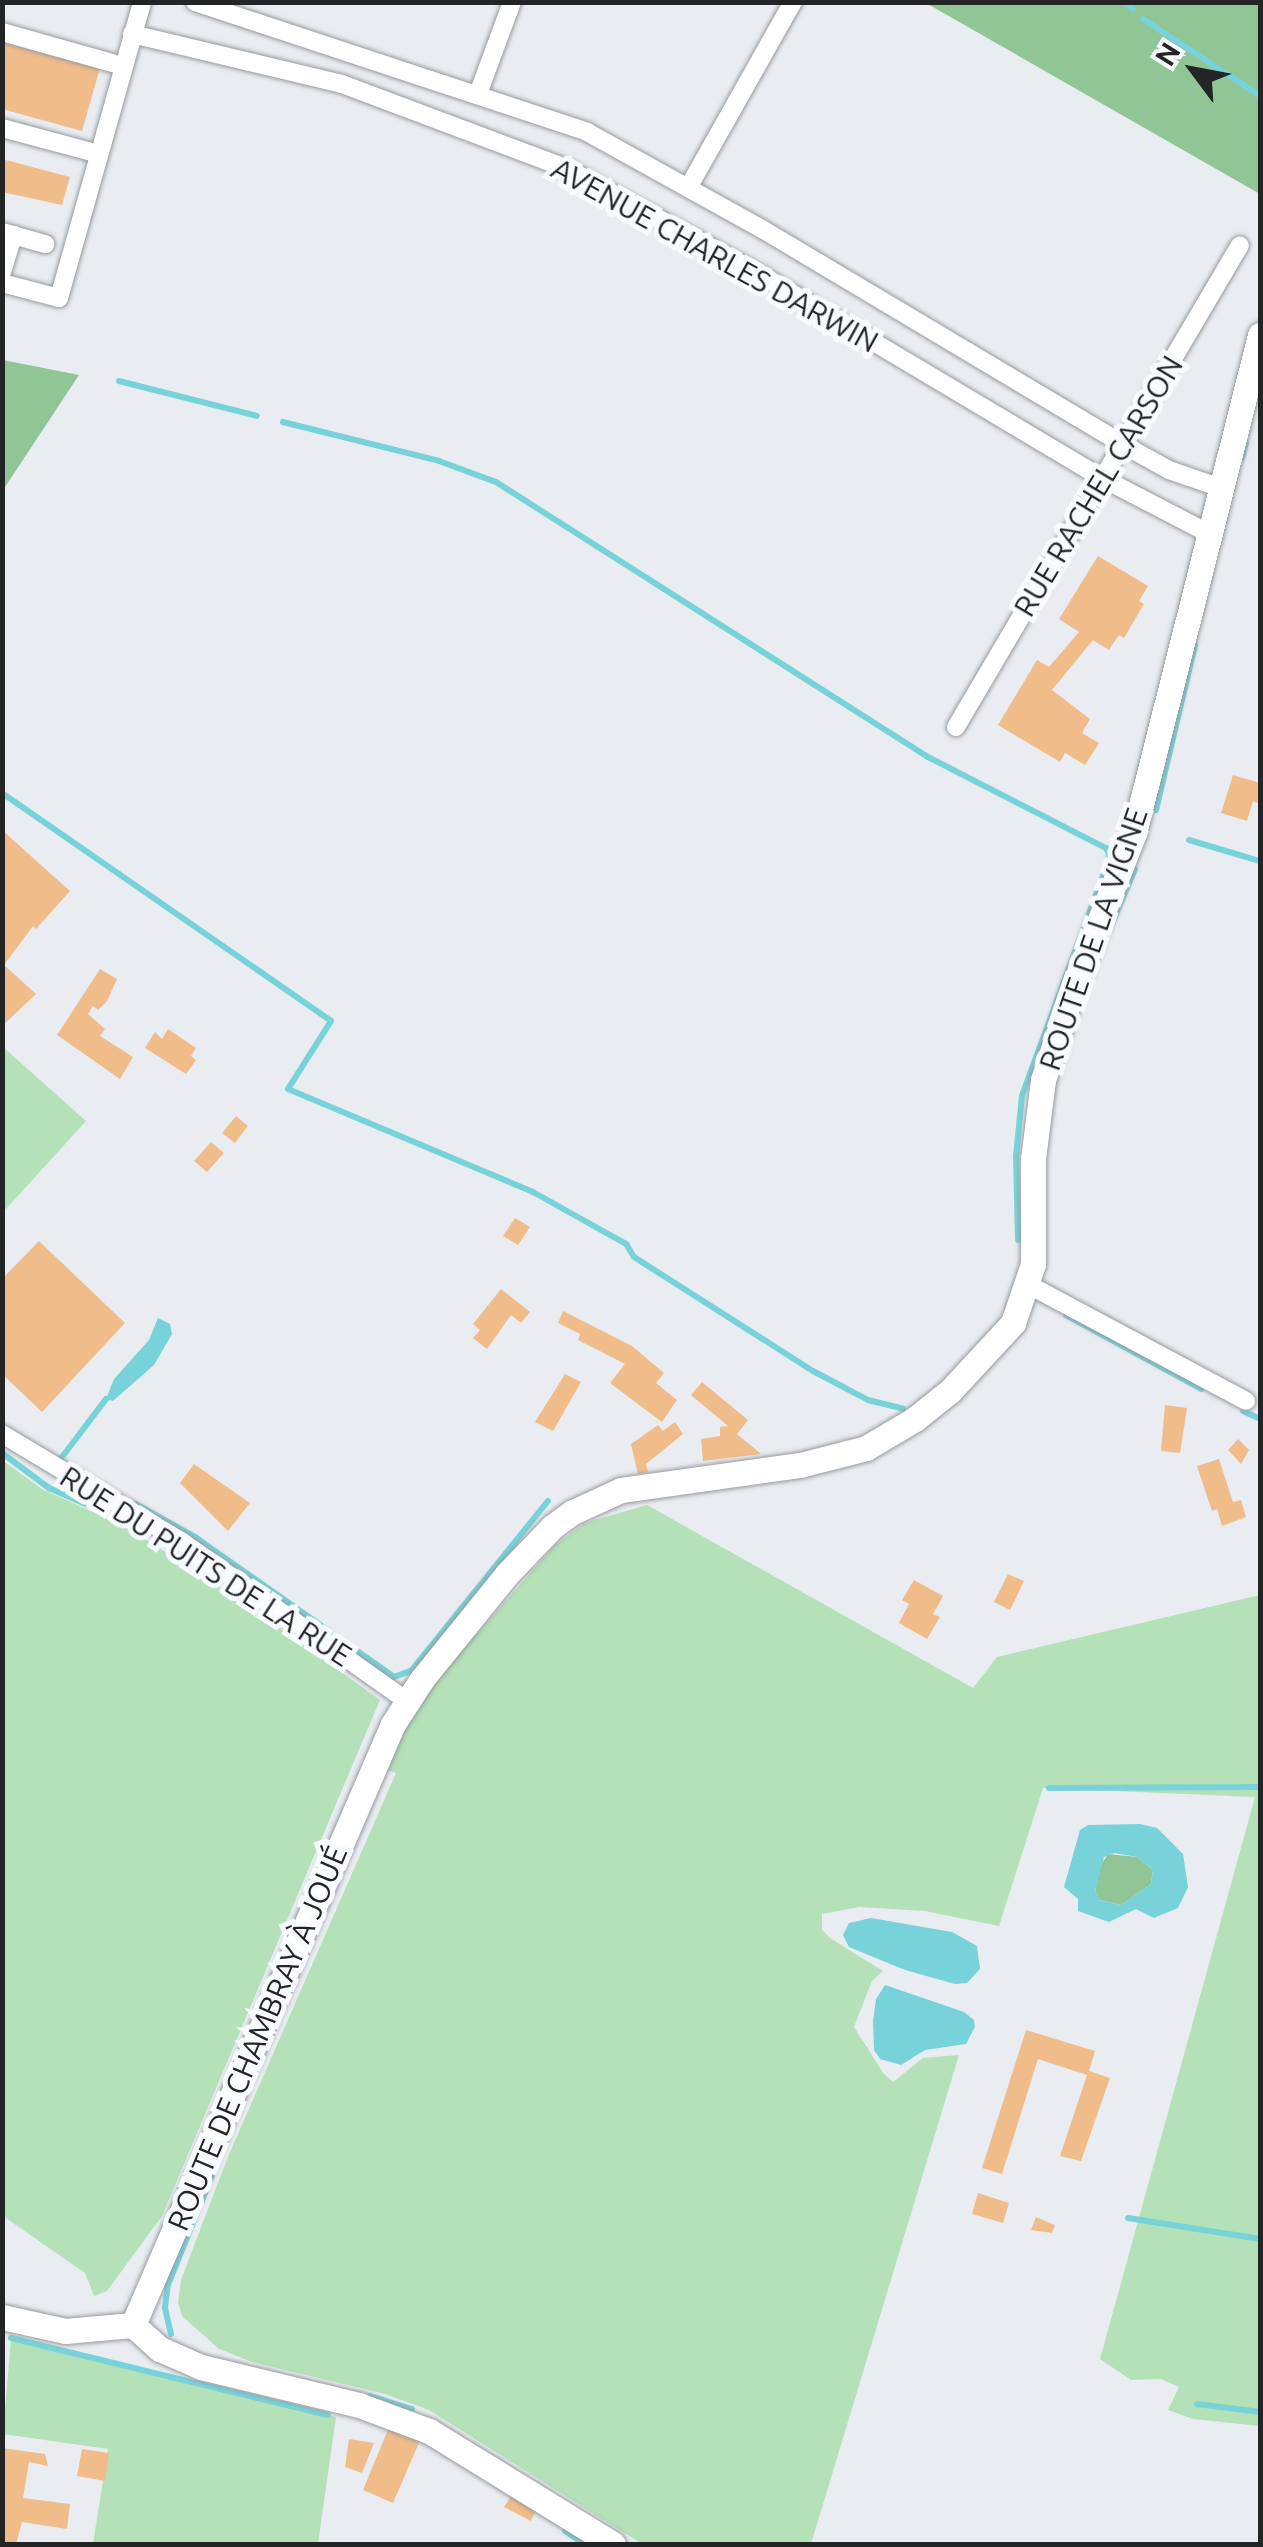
<!DOCTYPE html>
<meta charset="utf-8">
<style>
body{margin:0}
#map{position:relative;width:1263px;height:2547px;overflow:hidden;background:#e9edf1;font-family:Ubuntu,sans-serif}
div>[style]{position:absolute}
[style*='--x']{left:calc(var(--x)*1px);top:calc(var(--y)*1px);width:calc(var(--w)*1px);rotate:calc(var(--a)*1deg)}
.green>*{inset:0;background:#b4e1b8}
.forest>*{inset:0;background:#90c595}
.water>*{inset:0;background:#77d3d9}
.stream>*{height:6px;margin:-3px;padding:0 3px;transform-origin:3px;border-radius:3px;background:#77d3d9}
.building>*{inset:0;background:#f0bc8a}
.roads{filter:drop-shadow(0 0 2px #969a9e) drop-shadow(0 0 2px #969a9e)}
.street>*{height:18px;margin:-9px;padding:0 9px;transform-origin:9px;border-radius:9px;background:#fff}
.secondary>*{height:25px;margin:-12.5px;padding:0 12.5px;transform-origin:12.5px;border-radius:12.5px;background:#fff}
span{translate:-50% -50%;white-space:nowrap;text-align:center;line-height:1.15;-webkit-text-stroke:10px #f7faff;paint-order:stroke}
.street-label{font-size:30px;color:#232425}
.frame{position:absolute;inset:0;border:5px solid #232425;pointer-events:none}
.north{position:absolute;left:1143px;top:20px;width:100px;height:100px;-webkit-text-stroke:8px #f7faff;paint-order:stroke;rotate:302deg;font-size:28px;font-weight:700;line-height:40px;text-align:center;color:#232425}
.north::after{content:'';display:block;margin:auto;width:35px;height:45px;background:#232425;clip-path:polygon(50% 0,100% 100%,50% 72%,0 100%)}
</style>
<div id="map">
<div class="green">
<i style="clip-path:polygon(3px 1047px,86px 1121px,6px 1209px,2px 1206px)"></i>
<i style="clip-path:polygon(2px 1460px,42px 1489px,126px 1527px,243px 1601px,380px 1700px,162px 2216px,107px 2291px,94px 2296px,85px 2273px,3px 2216px)"></i>
<i style="clip-path:polygon(647px 1505px,973px 1688px,997px 1657px,1260px 1595px,1260px 2426px,1193px 2419px,1168px 2410px,1179px 2387px,1161px 2379px,1131px 2380px,1100px 2359px,1255px 1797px,1043px 1788px,999px 1926px,925px 1911px,859px 1907px,822px 1914px,822px 1930px,830px 1938px,883px 1971px,872px 1981px,854px 2027px,884px 2074px,893px 2082px,923px 2058px,959px 2055px,811px 2544px,642px 2544px,429px 2410px,385px 2394px,252px 2362px,219px 2349px,182px 2316px,178px 2302px,181px 2280px,227px 2159px,396px 1773px,386px 1770px,413px 1714px,442px 1674px,554px 1546px,585px 1523px)"></i>
<i style="clip-path:polygon(11px 2338px,336px 2417px,318px 2544px,93px 2544px,108px 2449px,3px 2434px)"></i>
</div>
<div class="forest">
<i style="clip-path:polygon(926px 3px,1260px 3px,1260px 194px)"></i>
<i style="clip-path:polygon(3px 360px,79px 375px,3px 490px,2px 360px)"></i>
<i style="clip-path:polygon(1108px 1854px,1137px 1857px,1153px 1870px,1151px 1884px,1121px 1905px,1100px 1900px,1095px 1892px,1100px 1866px)"></i>
</div>
<div class="water">
<i style="clip-path:polygon(158px 1318px,170px 1324px,172px 1334px,154px 1365px,113px 1401px,106px 1399px,114px 1379px,149px 1340px)"></i>
<i style="clip-path:polygon(evenodd,1140px 1824px,1157px 1828px,1183px 1854px,1188px 1887px,1178px 1908px,1154px 1918px,1136px 1909px,1109px 1922px,1078px 1911px,1078px 1899px,1064px 1887px,1080px 1830px,1088px 1825px,1140px 1824px,1114px 1853px,1137px 1857px,1153px 1870px,1151px 1884px,1121px 1905px,1100px 1900px,1095px 1891px,1104px 1857px,1114px 1853px)"></i>
<i style="clip-path:polygon(871px 1918px,952px 1932px,977px 1946px,980px 1969px,967px 1983px,955px 1984px,905px 1970px,849px 1947px,843px 1935px,849px 1923px)"></i>
<i style="clip-path:polygon(885px 1985px,964px 2012px,974px 2020px,975px 2027px,966px 2044px,925px 2050px,901px 2065px,880px 2059px,874px 2050px,873px 2021px,876px 1999px)"></i>
</div>
<div class="stream">
<i style="--x:1123;--y:2;--w:12;--a:35"></i>
<i style="--x:1143;--y:19;--w:140;--a:33.3"></i>
<i style="--x:119;--y:381;--w:142;--a:14.2"></i>
<i style="--x:283;--y:422;--w:161;--a:14"></i>
<i style="--x:439;--y:461;--w:61;--a:20.2"></i>
<i style="--x:496;--y:482;--w:512;--a:32.48"></i>
<i style="--x:928;--y:757;--w:200;--a:27.1"></i>
<i style="--x:1106;--y:848;--w:7;--a:63"></i>
<i style="--x:1109;--y:854;--w:16;--a:104"></i>
<i style="--x:1105;--y:870;--w:241;--a:110.2"></i>
<i style="--x:1022;--y:1096;--w:60;--a:95.7"></i>
<i style="--x:1016;--y:1156;--w:84;--a:88.6"></i>
<i style="--x:1242;--y:458;--w:16;--a:-76"></i>
<i style="--x:2;--y:793;--w:400;--a:34.7"></i>
<i style="--x:331;--y:1021;--w:80;--a:122.3"></i>
<i style="--x:288;--y:1089;--w:266;--a:22.8"></i>
<i style="--x:533;--y:1192;--w:107;--a:29.2"></i>
<i style="--x:626;--y:1244;--w:15;--a:58"></i>
<i style="--x:634;--y:1257;--w:212;--a:32.5"></i>
<i style="--x:813;--y:1371;--w:62;--a:27.8"></i>
<i style="--x:868;--y:1400;--w:36;--a:14"></i>
<i style="--x:1156;--y:810;--w:170;--a:-76.7"></i>
<i style="--x:1189;--y:840;--w:74;--a:16.5"></i>
<i style="--x:1108;--y:933;--w:69;--a:-67.1"></i>
<i style="--x:1066;--y:1315;--w:154;--a:28.7"></i>
<i style="--x:1243;--y:1411;--w:19;--a:25"></i>
<i style="--x:2;--y:1453;--w:59;--a:36.7"></i>
<i style="--x:49;--y:1488;--w:43;--a:23.6"></i>
<i style="--x:59;--y:1461;--w:78;--a:-52.8"></i>
<i style="--x:136;--y:1504;--w:68;--a:29.2"></i>
<i style="--x:195;--y:1537;--w:243;--a:35.1"></i>
<i style="--x:394;--y:1677;--w:19;--a:-21"></i>
<i style="--x:412;--y:1670;--w:217;--a:-51.2"></i>
<i style="--x:1049;--y:1788;--w:211;--a:-0.3"></i>
<i style="--x:1128;--y:2218;--w:134;--a:9"></i>
<i style="--x:171;--y:2334;--w:27;--a:-103"></i>
<i style="--x:165;--y:2308;--w:23;--a:-83"></i>
<i style="--x:168;--y:2285;--w:164;--a:-68.1"></i>
<i style="--x:11;--y:2338;--w:326;--a:13.7"></i>
<i style="--x:370;--y:2396;--w:44;--a:17.2"></i>
<i style="--x:1197;--y:2404;--w:64;--a:7.2"></i>
<i style="--x:565;--y:2531;--w:23;--a:34"></i>
</div>
<div class="building">
<i style="clip-path:polygon(2px 41px,100px 68px,82px 131px,2px 109px)"></i>
<i style="clip-path:polygon(2px 159px,70px 177px,62px 205px,2px 192px)"></i>
<i style="clip-path:polygon(1098px 556px,1148px 586px,1139px 601px,1144px 604px,1124px 638px,1119px 635px,1109px 650px,1093px 640px,1052px 690px,1090px 719px,1082px 733px,1099px 743px,1085px 765px,1065px 753px,1060px 762px,998px 725px,1037px 660px,1049px 667px,1079px 632px,1059px 619px)"></i>
<i style="clip-path:polygon(1233px 775px,1260px 783px,1260px 804px,1253px 801px,1247px 821px,1221px 813px)"></i>
<i style="clip-path:polygon(2px 830px,70px 891px,36px 929px,33px 926px,4px 965px,36px 994px,2px 1026px)"></i>
<i style="clip-path:polygon(100px 969px,117px 979px,107px 1001px,98px 1010px,93px 1006px,88px 1014px,105px 1029px,100px 1036px,133px 1057px,120px 1079px,57px 1035px)"></i>
<i style="clip-path:polygon(168px 1029px,196px 1048px,191px 1056px,196px 1060px,186px 1074px,145px 1048px,155px 1032px,162px 1039px)"></i>
<i style="clip-path:polygon(236px 1116px,248px 1126px,235px 1143px,222px 1133px)"></i>
<i style="clip-path:polygon(211px 1142px,224px 1153px,207px 1172px,194px 1161px)"></i>
<i style="clip-path:polygon(515px 1218px,530px 1227px,518px 1245px,503px 1236px)"></i>
<i style="clip-path:polygon(39px 1241px,125px 1323px,42px 1412px,2px 1374px,2px 1279px)"></i>
<i style="clip-path:polygon(501px 1289px,530px 1312px,521px 1323px,511px 1315px,487px 1349px,473px 1338px,480px 1330px,473px 1324px)"></i>
<i style="clip-path:polygon(563px 1311px,632px 1346px,664px 1373px,656px 1383px,677px 1400px,662px 1422px,610px 1383px,625px 1364px,578px 1340px,580px 1334px,558px 1323px)"></i>
<i style="clip-path:polygon(565px 1374px,581px 1382px,553px 1431px,535px 1422px)"></i>
<i style="clip-path:polygon(702px 1382px,748px 1420px,737px 1434px,761px 1454px,703px 1461px,701px 1439px,720px 1436px,720px 1427px,728px 1426px,691px 1395px)"></i>
<i style="clip-path:polygon(1165px 1405px,1187px 1408px,1180px 1453px,1161px 1451px)"></i>
<i style="clip-path:polygon(675px 1422px,683px 1434px,646px 1464px,648px 1472px,638px 1474px,631px 1444px,658px 1425px,663px 1431px)"></i>
<i style="clip-path:polygon(1238px 1439px,1249px 1450px,1241px 1464px,1228px 1450px)"></i>
<i style="clip-path:polygon(1219px 1459px,1233px 1502px,1241px 1500px,1246px 1517px,1222px 1526px,1217px 1509px,1212px 1511px,1197px 1466px)"></i>
<i style="clip-path:polygon(194px 1464px,250px 1503px,228px 1531px,180px 1483px)"></i>
<i style="clip-path:polygon(1008px 1574px,1024px 1581px,1010px 1610px,994px 1602px)"></i>
<i style="clip-path:polygon(914px 1580px,943px 1596px,933px 1614px,940px 1617px,927px 1639px,899px 1623px,909px 1604px,902px 1600px)"></i>
<i style="clip-path:polygon(1026px 2030px,1095px 2051px,1089px 2071px,1110px 2078px,1081px 2161px,1060px 2156px,1087px 2075px,1038px 2059px,1002px 2174px,982px 2168px)"></i>
<i style="clip-path:polygon(978px 2193px,1009px 2203px,1003px 2223px,972px 2214px)"></i>
<i style="clip-path:polygon(1036px 2217px,1055px 2225px,1052px 2233px,1031px 2230px)"></i>
<i style="clip-path:polygon(389px 2427px,421px 2438px,393px 2503px,363px 2490px)"></i>
<i style="clip-path:polygon(349px 2439px,374px 2443px,362px 2473px,345px 2467px)"></i>
<i style="clip-path:polygon(2px 2448px,45px 2454px,48px 2466px,29px 2462px,23px 2498px,70px 2504px,67px 2529px,22px 2522px,16px 2544px,2px 2544px)"></i>
<i style="clip-path:polygon(82px 2449px,109px 2453px,105px 2481px,77px 2476px)"></i>
<i style="clip-path:polygon(513px 2493px,536px 2510px,531px 2521px,504px 2507px)"></i>
</div>
<div class="roads">
<div class="street">
<i style="--x:195;--y:2;--w:413;--a:18.3"></i>
<i style="--x:587;--y:132;--w:200;--a:29"></i>
<i style="--x:762;--y:229;--w:419;--a:30.8"></i>
<i style="--x:1122;--y:444;--w:54;--a:29"></i>
<i style="--x:1169;--y:470;--w:55;--a:19.1"></i>
<i style="--x:2;--y:32;--w:126;--a:15.7"></i>
<i style="--x:132;--y:34;--w:216;--a:13.4"></i>
<i style="--x:342;--y:84;--w:239;--a:20.6"></i>
<i style="--x:566;--y:168;--w:225;--a:28.7"></i>
<i style="--x:763;--y:276;--w:395;--a:30.8"></i>
<i style="--x:1102;--y:478;--w:122;--a:27.4"></i>
<i style="--x:478;--y:94;--w:98;--a:-69.7"></i>
<i style="--x:2;--y:128;--w:100;--a:15"></i>
<i style="--x:688;--y:188;--w:214;--a:-60.6"></i>
<i style="--x:2;--y:232;--w:45;--a:15.6"></i>
<i style="--x:2;--y:272;--w:39;--a:-73"></i>
<i style="--x:2;--y:283;--w:59;--a:14.7"></i>
<i style="--x:59;--y:298;--w:307;--a:-74.3"></i>
<i style="--x:956;--y:727;--w:559;--a:-59.49"></i>
<i style="--x:1029;--y:1285;--w:246;--a:28.1"></i>
<i style="--x:2;--y:1434;--w:209;--a:30.9"></i>
<i style="--x:181;--y:1541;--w:277;--a:35.3"></i>
</div>
<div class="secondary">
<i style="--x:2;--y:2317;--w:65;--a:12.5"></i>
<i style="--x:65;--y:2331;--w:68;--a:-5"></i>
<i style="--x:133;--y:2325;--w:655;--a:-66.61"></i>
<i style="--x:393;--y:1724;--w:54;--a:-57.2"></i>
<i style="--x:422;--y:1679;--w:135;--a:-51"></i>
<i style="--x:507;--y:1574;--w:65;--a:-46.2"></i>
<i style="--x:552;--y:1527;--w:26;--a:-36"></i>
<i style="--x:573;--y:1512;--w:53;--a:-24.6"></i>
<i style="--x:621;--y:1490;--w:181;--a:-8"></i>
<i style="--x:800;--y:1465;--w:68;--a:-14.4"></i>
<i style="--x:866;--y:1448;--w:57;--a:-30.6"></i>
<i style="--x:915;--y:1419;--w:45;--a:-38.7"></i>
<i style="--x:950;--y:1391;--w:93;--a:-47.2"></i>
<i style="--x:1013;--y:1323;--w:62;--a:-71.3"></i>
<i style="--x:1033;--y:1264;--w:105;--a:-90"></i>
<i style="--x:1033;--y:1159;--w:80;--a:-82.8"></i>
<i style="--x:1043;--y:1080;--w:97;--a:-71.9"></i>
<i style="--x:1073;--y:988;--w:167;--a:-68.5"></i>
<i style="--x:1134;--y:833;--w:514;--a:-75.8"></i>
<i style="--x:133;--y:2325;--w:36;--a:42"></i>
<i style="--x:160;--y:2349;--w:45;--a:23.7"></i>
<i style="--x:201;--y:2367;--w:163;--a:13.5"></i>
<i style="--x:359;--y:2405;--w:75;--a:20.4"></i>
<i style="--x:429;--y:2431;--w:216;--a:31.6"></i>
</div>
</div>
<div class="street-label">
<span style="left:715px;top:255px;rotate:29deg">AVENUE CHARLES DARWIN</span>
<span style="left:1098px;top:486px;rotate:-59deg">RUE RACHEL CARSON</span>
<span style="left:1093px;top:939px;rotate:-71deg">ROUTE DE LA VIGNE</span>
<span style="left:206px;top:1566px;rotate:33deg">RUE DU PUITS DE LA RUE</span>
<span style="left:257px;top:2038px;rotate:-67deg">ROUTE DE CHAMBRAY À JOUÉ</span>
</div>
<div class="frame"></div>
<div class="north">N</div>
</div>
